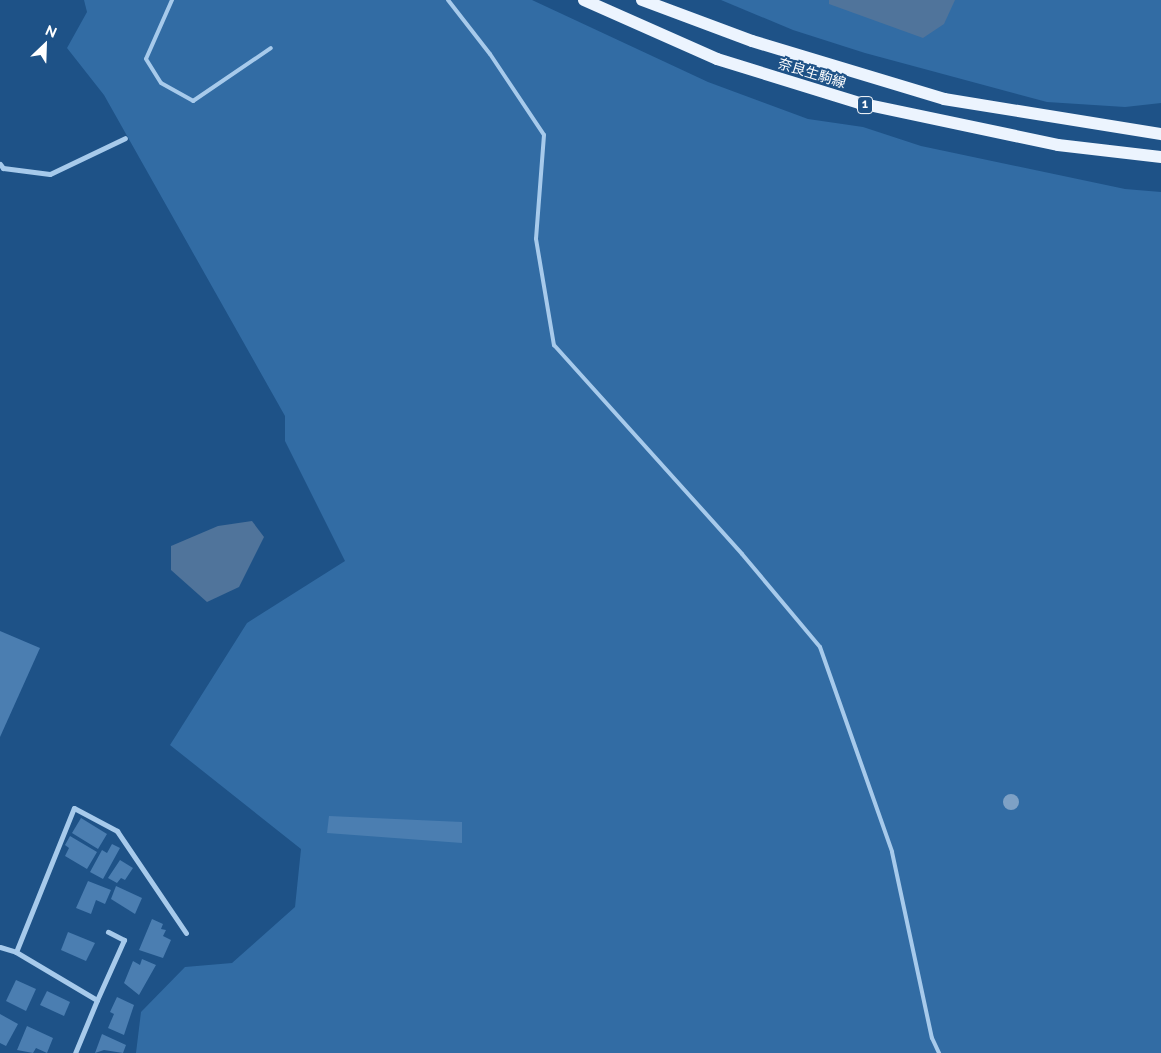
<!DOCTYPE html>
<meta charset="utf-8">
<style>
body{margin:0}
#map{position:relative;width:1161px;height:1053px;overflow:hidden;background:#1e5287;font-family:Raleway,"Noto Sans JP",sans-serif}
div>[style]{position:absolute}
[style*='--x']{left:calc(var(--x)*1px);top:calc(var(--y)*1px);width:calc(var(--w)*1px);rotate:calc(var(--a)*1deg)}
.green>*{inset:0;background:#326ca4}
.water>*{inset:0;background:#50749b}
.building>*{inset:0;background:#4b7eb1}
.lane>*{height:4px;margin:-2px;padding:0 2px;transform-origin:2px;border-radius:2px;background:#a7caeb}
.street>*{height:5px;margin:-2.5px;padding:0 2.5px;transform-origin:2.5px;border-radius:2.5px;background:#a7caeb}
.primary>*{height:12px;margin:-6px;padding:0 6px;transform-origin:6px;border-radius:6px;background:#ecf4fe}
.trees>*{width:16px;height:16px;margin:-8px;border-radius:50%;background:#7ea1c5}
span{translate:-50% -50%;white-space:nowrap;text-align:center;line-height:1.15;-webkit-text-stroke:4px #1e5287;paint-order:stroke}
.shield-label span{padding:1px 4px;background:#1e5287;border:1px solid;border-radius:4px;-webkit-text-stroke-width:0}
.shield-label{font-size:12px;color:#fff;font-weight:700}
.street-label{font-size:14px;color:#fff}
.north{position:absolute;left:20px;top:20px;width:50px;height:50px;-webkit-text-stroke:4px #1e5287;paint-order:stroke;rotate:24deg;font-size:14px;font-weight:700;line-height:20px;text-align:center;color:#fff}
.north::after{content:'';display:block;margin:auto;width:18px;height:22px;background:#fff;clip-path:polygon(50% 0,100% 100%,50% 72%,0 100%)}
</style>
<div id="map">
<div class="green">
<i style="clip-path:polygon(84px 0,532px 0,708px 82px,808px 119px,863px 127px,921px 146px,1125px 189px,1161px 192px,1161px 1053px,136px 1053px,141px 1012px,185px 967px,232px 963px,295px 907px,301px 849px,170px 745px,247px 623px,345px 561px,285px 441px,285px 416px,104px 95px,67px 48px,87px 12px)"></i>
<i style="clip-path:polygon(721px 0,1161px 0,1161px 103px,1125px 107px,1047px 102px,865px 53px,793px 30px)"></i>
</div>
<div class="water">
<i style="clip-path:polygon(829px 0,955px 0,944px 24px,923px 38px,829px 4px)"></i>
<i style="clip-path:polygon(252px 521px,264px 537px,239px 587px,207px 602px,171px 570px,171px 546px,218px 526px)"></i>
</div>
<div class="building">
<i style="clip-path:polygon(0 631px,40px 648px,0 737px)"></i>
<i style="clip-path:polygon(329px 816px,462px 822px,462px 843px,327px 833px)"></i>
<i style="clip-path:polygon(81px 818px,107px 834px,98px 849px,72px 833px)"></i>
<i style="clip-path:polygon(70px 836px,97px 852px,87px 869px,65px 856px,69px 848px,65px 845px)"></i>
<i style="clip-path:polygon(112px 844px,120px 848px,103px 879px,90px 872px,102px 850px,107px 853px)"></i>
<i style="clip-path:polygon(120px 860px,133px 868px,125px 880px,121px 878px,117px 883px,108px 878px)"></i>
<i style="clip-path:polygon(88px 881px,111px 890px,105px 904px,96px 900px,91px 914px,76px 908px)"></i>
<i style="clip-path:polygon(116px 886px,142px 898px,135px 914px,111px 899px)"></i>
<i style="clip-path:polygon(152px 919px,163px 924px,161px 929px,166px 930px,163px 936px,171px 940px,163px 958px,139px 950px)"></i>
<i style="clip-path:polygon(68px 932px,95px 943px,86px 961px,61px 950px)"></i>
<i style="clip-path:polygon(142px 959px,156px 965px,139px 995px,124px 983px,133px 961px,140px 965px)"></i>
<i style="clip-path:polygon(16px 980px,36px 989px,26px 1011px,6px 1001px)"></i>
<i style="clip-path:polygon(47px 991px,70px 1002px,64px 1016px,40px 1005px)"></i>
<i style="clip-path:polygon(117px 997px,134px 1005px,124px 1035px,108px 1028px,114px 1014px,110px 1012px)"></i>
<i style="clip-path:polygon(0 1014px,18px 1024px,6px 1046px,0 1043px)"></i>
<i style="clip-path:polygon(27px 1026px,53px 1038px,47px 1053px,36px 1048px,33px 1053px,17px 1050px)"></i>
<i style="clip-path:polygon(102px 1034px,126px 1045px,123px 1053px,104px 1050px,95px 1053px)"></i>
</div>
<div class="lane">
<i style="--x:172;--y:0;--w:64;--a:113.8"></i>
<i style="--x:146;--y:59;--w:28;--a:58"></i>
<i style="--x:161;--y:83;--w:37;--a:29"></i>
<i style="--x:193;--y:101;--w:94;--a:-34.2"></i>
<i style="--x:448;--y:0;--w:68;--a:52.1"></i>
<i style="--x:490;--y:54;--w:97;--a:56.3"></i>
<i style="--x:544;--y:135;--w:104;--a:94.4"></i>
<i style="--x:536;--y:239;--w:108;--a:80.4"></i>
<i style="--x:554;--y:345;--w:281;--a:48"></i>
<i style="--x:742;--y:554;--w:121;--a:50"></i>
<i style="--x:820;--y:647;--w:217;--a:70.6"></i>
<i style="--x:892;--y:852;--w:190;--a:77.9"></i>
<i style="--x:932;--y:1038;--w:17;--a:65"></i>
</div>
<div class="street">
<i style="--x:0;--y:164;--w:5;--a:53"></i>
<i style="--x:3;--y:168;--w:47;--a:7.3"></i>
<i style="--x:50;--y:174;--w:83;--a:-25.6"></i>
<i style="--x:0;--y:947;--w:17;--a:17"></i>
<i style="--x:16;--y:952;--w:94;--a:30.7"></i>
<i style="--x:97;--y:1000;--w:57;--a:112.5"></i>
<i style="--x:16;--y:952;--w:155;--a:-68.1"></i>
<i style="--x:74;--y:808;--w:49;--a:28.1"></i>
<i style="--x:117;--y:831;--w:123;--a:55.9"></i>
<i style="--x:97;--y:1000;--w:66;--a:-65.8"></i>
<i style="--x:124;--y:940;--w:18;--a:-153"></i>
</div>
<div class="primary">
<i style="--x:584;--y:0;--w:145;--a:23.9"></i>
<i style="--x:717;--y:59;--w:149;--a:17.2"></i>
<i style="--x:859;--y:103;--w:203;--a:11.9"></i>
<i style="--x:1058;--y:145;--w:104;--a:6.6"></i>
<i style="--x:642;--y:0;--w:117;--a:20.4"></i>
<i style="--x:752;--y:41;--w:201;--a:16.8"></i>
<i style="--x:944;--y:99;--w:220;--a:9.2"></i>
</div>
<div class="trees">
<i style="left:1011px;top:802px"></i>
</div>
<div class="shield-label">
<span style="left:865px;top:105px">1</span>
</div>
<div class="street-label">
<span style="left:812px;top:73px;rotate:17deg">奈良生駒線</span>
</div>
<div class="north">N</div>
</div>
